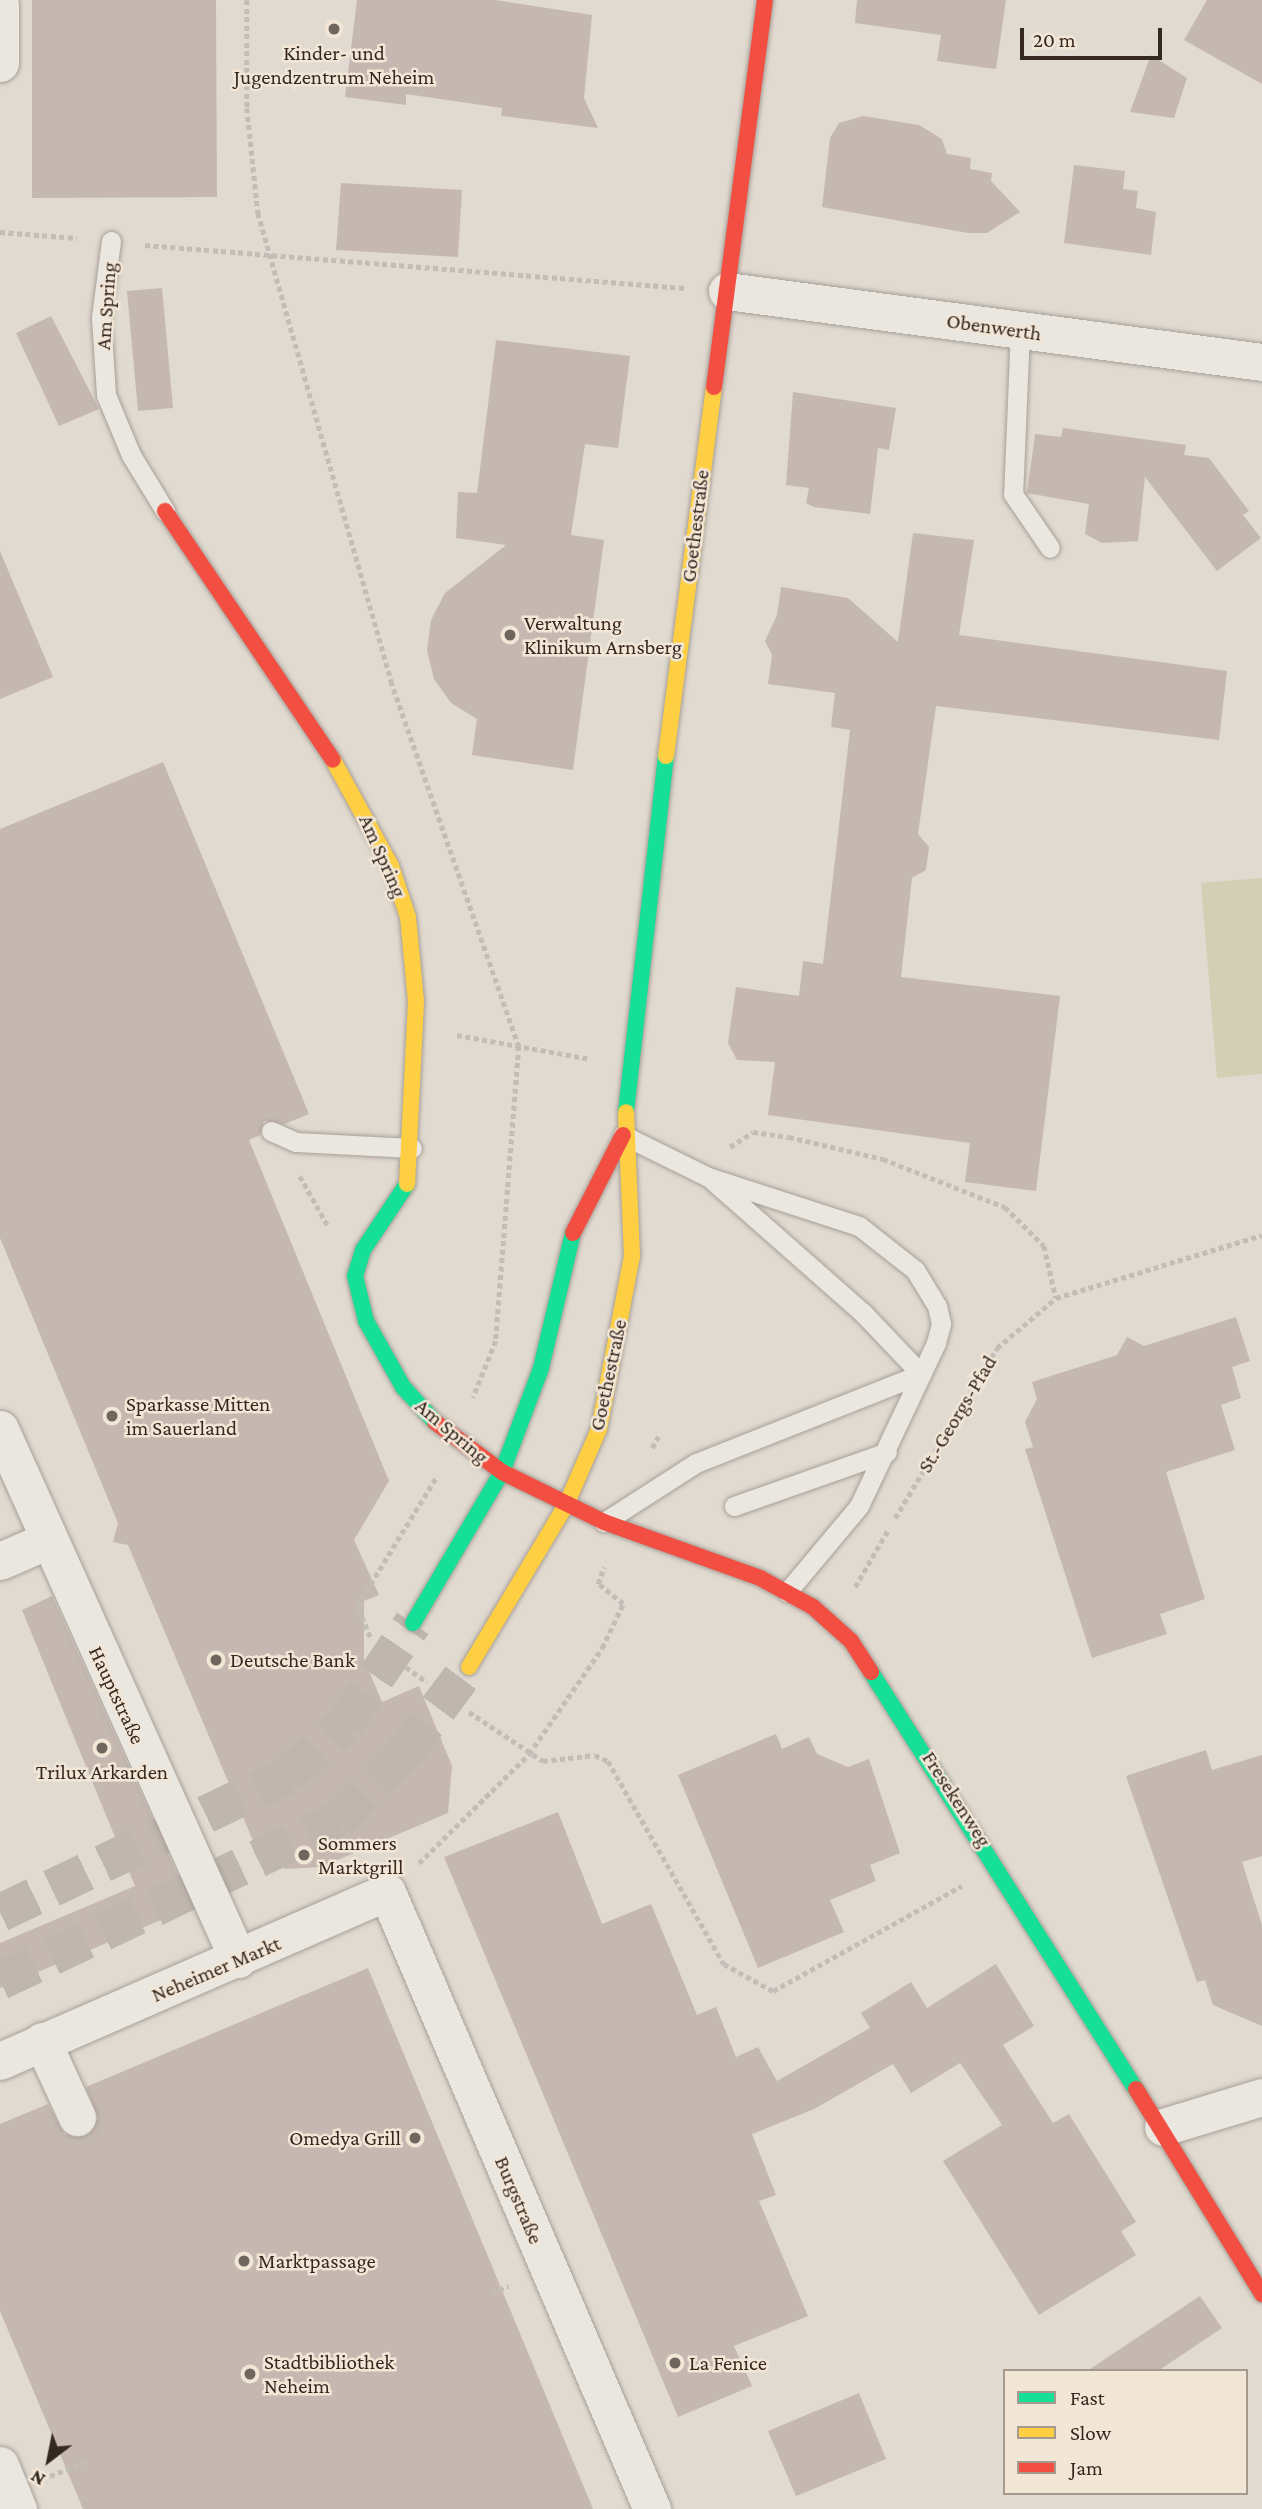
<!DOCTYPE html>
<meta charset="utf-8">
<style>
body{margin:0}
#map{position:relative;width:1262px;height:2509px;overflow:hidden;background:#e1dad0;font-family:"Crimson Pro",serif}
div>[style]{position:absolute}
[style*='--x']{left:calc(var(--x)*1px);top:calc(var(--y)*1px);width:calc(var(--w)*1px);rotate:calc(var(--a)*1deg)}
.green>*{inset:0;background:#d3cfb4}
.building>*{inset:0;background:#c5b8b1}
.secondary-tunnel>*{height:38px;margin-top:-19px;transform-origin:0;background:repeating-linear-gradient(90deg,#bfb6ad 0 38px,transparent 0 57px)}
.path>*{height:4.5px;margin-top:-2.25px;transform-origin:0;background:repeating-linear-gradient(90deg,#c2bdb7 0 5px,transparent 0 8.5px)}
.roads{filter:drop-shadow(0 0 2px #a7a098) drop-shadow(0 0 2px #a7a098)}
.lane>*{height:19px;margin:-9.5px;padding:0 9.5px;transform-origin:9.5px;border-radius:9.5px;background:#eae6e0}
.street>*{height:37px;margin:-18.5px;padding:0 18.5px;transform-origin:18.5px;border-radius:18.5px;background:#eae6e0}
.fast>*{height:16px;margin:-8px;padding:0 8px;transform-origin:8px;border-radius:8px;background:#16e098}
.slow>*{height:16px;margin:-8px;padding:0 8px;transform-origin:8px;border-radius:8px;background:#ffcf43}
.jam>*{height:16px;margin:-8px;padding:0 8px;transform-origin:8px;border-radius:8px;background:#f24e42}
.dots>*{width:19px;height:19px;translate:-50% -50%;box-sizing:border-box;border:4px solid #f2e6d6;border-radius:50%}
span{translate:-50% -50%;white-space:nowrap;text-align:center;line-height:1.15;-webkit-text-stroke:5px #f2e6d6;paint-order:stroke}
.poi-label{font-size:21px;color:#352821}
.left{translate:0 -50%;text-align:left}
.right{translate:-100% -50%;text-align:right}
.street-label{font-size:21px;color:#352821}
.legend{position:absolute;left:1003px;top:2369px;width:245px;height:126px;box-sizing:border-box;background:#f2e6d6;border:2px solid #a69a8e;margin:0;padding:9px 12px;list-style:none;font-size:21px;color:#352821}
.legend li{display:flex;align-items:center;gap:14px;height:35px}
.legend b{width:35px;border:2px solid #a69a8e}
.north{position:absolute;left:14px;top:2425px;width:70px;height:70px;-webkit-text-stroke:5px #f2e6d6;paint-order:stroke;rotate:212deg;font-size:19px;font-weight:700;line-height:28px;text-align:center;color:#352821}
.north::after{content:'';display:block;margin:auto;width:24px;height:32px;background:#352821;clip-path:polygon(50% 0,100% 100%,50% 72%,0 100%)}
.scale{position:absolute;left:1020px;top:28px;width:142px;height:32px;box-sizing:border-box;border:4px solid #352821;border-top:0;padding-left:9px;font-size:21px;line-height:24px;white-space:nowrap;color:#352821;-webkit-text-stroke:5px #f2e6d6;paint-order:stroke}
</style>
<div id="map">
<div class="green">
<i style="clip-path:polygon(1262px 878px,1262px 1074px,1217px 1078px,1201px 883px)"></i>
</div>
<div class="building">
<i style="clip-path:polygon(32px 0,216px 0,217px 197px,32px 198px)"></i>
<i style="clip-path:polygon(357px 0,495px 0,592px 15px,584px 98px,598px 128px,501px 116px,502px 108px,406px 94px,406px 105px,345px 97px)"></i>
<i style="clip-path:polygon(857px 0,1006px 0,996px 69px,937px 61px,941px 35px,855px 23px)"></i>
<i style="clip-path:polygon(1207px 0,1262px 0,1262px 84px,1184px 40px)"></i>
<i style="clip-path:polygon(1151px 55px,1187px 78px,1174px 118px,1130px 112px)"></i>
<i style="clip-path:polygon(863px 116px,919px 125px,942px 139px,947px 154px,971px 158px,970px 169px,992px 173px,991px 181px,1020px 212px,987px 233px,968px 233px,822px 207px,830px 138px,839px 123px)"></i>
<i style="clip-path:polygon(1074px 165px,1125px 171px,1123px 189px,1138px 191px,1136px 208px,1156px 212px,1151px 255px,1064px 243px)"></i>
<i style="clip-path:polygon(341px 183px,462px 190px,458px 257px,336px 250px)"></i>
<i style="clip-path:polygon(162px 288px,173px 408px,138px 411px,127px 291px)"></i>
<i style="clip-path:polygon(51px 316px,99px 409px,59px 426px,16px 333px)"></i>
<i style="clip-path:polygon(496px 340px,630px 356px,618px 448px,585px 444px,571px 535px,604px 540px,573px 770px,472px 755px,477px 719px,451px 703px,434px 679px,427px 650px,431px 620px,445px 593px,506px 545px,456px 538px,458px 492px,477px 493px)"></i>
<i style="clip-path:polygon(793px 392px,896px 408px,889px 450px,878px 448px,870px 514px,814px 507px,806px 503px,809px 488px,786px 485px)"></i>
<i style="clip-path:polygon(1063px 428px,1186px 445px,1184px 455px,1209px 458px,1249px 511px,1243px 515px,1261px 538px,1217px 571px,1145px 477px,1138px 541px,1102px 543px,1085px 534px,1089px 504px,1027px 493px,1035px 434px,1061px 437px)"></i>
<i style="clip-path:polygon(913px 533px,974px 540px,959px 635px,1227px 671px,1219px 740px,936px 706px,918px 834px,929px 847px,926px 870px,912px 878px,901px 977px,1060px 996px,1036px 1191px,965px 1182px,970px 1143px,768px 1115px,775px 1062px,737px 1060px,728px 1043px,736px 987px,799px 996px,803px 961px,823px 964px,850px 730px,831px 727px,835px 693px,768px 684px,772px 655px,765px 641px,777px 615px,781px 587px,848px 598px,898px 642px)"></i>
<i style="clip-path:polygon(0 551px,53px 677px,0 699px)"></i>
<i style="clip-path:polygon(163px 762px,309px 1114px,285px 1124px,264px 1121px,260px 1135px,249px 1140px,389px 1481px,354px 1540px,379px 1595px,364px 1601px,364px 1659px,382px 1702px,419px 1686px,452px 1766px,448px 1813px,321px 1867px,285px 1869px,257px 1850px,128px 1545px,113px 1542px,118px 1523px,0 1238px,0 829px)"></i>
<i style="clip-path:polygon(1236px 1317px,1250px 1361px,1232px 1367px,1241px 1398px,1221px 1405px,1235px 1450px,1166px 1472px,1205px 1599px,1160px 1614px,1167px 1634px,1092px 1658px,1025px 1449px,1033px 1447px,1025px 1422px,1037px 1399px,1032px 1382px,1117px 1355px,1127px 1337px,1144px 1346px)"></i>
<i style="clip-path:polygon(52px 1596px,192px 1907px,0 1988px,0 1943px,135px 1886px,22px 1610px)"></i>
<i style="clip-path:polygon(776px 1734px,782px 1749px,809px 1737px,817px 1754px,848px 1767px,869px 1759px,900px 1853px,870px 1865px,876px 1881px,830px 1900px,844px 1932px,758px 1968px,678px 1775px)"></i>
<i style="clip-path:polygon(1206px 1750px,1212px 1770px,1262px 1755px,1262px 1856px,1242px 1862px,1262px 1925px,1262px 2026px,1213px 2005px,1205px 1980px,1197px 1982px,1126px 1776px)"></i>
<i style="clip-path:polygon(558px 1812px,602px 1924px,651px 1904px,697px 2015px,716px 2007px,736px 2057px,758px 2047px,777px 2081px,870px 2028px,861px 2013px,911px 1982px,927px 2008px,996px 1964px,1034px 2026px,1003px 2045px,1053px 2123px,1069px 2114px,1136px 2222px,1121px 2231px,1136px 2255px,1039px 2315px,943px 2161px,1002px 2125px,960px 2063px,911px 2093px,893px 2064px,814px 2109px,752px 2134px,776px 2195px,759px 2201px,808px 2316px,734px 2346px,752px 2386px,678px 2417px,444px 1857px)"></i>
<i style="clip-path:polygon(368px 1968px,593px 2509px,83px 2509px,0 2311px,0 2124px,48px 2104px,64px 2134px,85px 2136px,98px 2118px,86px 2087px)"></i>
<i style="clip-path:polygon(1200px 2296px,1222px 2328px,1158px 2371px,1087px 2371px)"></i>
<i style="clip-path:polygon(859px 2393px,886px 2459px,796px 2496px,768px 2431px)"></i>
</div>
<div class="secondary-tunnel">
<i style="--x:0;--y:1913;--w:319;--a:-25.6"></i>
<i style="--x:288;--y:1775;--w:76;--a:-42.3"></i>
<i style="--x:344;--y:1724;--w:122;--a:-55.7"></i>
<i style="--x:0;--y:1981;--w:373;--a:-25.4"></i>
<i style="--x:337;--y:1821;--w:95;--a:-45"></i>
<i style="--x:404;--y:1754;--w:109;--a:-53.2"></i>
</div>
<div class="path">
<i style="--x:247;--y:0;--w:108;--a:90"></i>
<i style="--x:247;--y:108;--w:106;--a:84"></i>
<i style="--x:258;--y:213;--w:487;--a:74.1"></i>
<i style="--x:391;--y:681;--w:387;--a:70.7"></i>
<i style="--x:519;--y:1046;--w:296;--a:94.5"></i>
<i style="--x:496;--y:1341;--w:61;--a:112"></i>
<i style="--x:0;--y:232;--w:77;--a:4.5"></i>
<i style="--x:145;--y:245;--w:541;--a:4.56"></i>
<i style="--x:457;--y:1035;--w:135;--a:10.2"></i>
<i style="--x:730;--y:1147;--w:27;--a:-33"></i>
<i style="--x:753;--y:1132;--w:36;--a:8"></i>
<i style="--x:789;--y:1137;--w:97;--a:13.2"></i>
<i style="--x:883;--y:1159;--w:131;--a:21.5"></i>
<i style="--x:1005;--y:1207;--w:55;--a:45"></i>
<i style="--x:1044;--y:1246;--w:53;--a:77"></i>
<i style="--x:300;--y:1176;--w:57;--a:60.8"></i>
<i style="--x:652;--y:1448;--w:13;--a:-61"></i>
<i style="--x:895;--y:1518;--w:198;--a:-59"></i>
<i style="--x:997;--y:1348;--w:77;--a:-40.3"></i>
<i style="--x:1056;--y:1298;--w:215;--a:-17"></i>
<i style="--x:855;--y:1587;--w:68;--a:-60"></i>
<i style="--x:370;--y:1637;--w:34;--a:-113"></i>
<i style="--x:357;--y:1606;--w:153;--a:-58.4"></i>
<i style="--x:406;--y:1667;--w:26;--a:36"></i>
<i style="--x:469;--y:1712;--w:89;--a:33.5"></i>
<i style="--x:543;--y:1761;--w:52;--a:-6.6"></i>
<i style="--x:595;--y:1755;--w:14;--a:25"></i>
<i style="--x:608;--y:1761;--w:234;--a:60.3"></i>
<i style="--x:724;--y:1964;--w:56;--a:28.9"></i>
<i style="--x:773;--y:1991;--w:216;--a:-29.1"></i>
<i style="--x:419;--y:1863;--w:155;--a:-44.7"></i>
<i style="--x:529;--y:1754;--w:129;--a:-55.4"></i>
<i style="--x:602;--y:1648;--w:49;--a:-64.5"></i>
<i style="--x:623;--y:1604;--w:32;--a:-141"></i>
<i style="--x:598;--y:1584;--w:18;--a:-71"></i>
<i style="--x:491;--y:2293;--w:19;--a:-21"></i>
<i style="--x:50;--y:2476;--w:42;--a:-21"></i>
</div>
<div class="roads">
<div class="lane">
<i style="--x:111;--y:241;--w:77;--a:97.5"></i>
<i style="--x:101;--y:317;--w:78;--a:86.3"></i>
<i style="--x:106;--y:395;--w:65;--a:67.4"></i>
<i style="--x:131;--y:455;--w:66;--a:58.7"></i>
<i style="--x:1020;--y:330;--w:164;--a:92.4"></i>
<i style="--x:1013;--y:494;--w:65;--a:55.6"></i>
<i style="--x:271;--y:1131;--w:27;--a:24"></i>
<i style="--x:296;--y:1142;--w:116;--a:3"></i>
<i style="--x:623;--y:1135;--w:95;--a:26.3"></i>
<i style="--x:708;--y:1177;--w:159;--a:18"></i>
<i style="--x:859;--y:1226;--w:71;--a:38.2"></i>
<i style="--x:915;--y:1270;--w:42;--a:58.6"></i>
<i style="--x:937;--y:1306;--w:18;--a:77"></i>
<i style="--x:941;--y:1324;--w:20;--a:105"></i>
<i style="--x:936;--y:1343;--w:180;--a:115.3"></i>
<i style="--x:859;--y:1506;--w:112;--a:129.9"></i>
<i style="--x:712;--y:1180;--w:201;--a:41.4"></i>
<i style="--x:863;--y:1313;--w:84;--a:46.4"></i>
<i style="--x:734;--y:1506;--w:162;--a:-19.4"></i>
<i style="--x:604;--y:1522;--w:109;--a:-32.7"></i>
<i style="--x:696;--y:1463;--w:242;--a:-21.6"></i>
</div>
<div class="street">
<i style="--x:0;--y:5;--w:58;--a:90"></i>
<i style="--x:727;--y:291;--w:540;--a:7.56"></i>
<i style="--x:0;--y:1429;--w:581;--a:65.82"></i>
<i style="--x:0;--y:1561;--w:50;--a:-23.5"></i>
<i style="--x:42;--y:2041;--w:84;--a:65.3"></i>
<i style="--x:0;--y:2061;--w:422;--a:-23.6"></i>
<i style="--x:387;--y:1892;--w:672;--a:66.76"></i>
<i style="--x:1163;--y:2127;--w:103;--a:-16.9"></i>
<i style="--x:0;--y:2465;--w:48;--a:67.8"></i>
</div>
<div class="fast">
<i style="--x:626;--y:1112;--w:358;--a:-83.6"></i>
<i style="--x:407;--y:1184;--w:79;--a:123.7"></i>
<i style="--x:363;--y:1250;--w:27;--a:107"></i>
<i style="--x:355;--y:1276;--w:46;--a:76.3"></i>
<i style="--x:366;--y:1321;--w:76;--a:60.7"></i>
<i style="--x:403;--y:1387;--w:47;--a:47.6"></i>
<i style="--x:413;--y:1623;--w:175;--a:-59.5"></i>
<i style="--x:502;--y:1472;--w:111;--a:-69.4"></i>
<i style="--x:541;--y:1368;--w:139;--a:-76.7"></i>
<i style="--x:871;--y:1672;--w:494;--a:57.6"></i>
</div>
<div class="slow">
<i style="--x:666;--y:756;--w:372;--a:-82.6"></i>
<i style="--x:333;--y:760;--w:121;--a:61.3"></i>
<i style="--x:391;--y:866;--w:54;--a:71.6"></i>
<i style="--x:408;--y:917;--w:84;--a:84.6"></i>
<i style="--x:416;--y:1001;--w:183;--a:92.8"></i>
<i style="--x:469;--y:1667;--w:189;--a:-59.1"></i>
<i style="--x:566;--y:1505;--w:83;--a:-66.5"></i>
<i style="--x:599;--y:1429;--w:176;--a:-79.2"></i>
<i style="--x:632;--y:1256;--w:144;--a:-92.4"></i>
</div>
<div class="jam">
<i style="--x:714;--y:387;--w:390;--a:-82.5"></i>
<i style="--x:165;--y:511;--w:300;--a:56"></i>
<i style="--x:573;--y:1233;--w:110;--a:-63"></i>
<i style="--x:435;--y:1422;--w:84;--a:36.7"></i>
<i style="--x:502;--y:1472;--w:114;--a:26.1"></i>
<i style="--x:604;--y:1522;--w:166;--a:19.7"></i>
<i style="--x:760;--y:1578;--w:60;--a:28.7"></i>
<i style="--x:813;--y:1607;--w:51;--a:41.8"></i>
<i style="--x:851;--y:1641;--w:37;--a:57"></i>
<i style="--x:1136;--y:2089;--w:241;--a:58.4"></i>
</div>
</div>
<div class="dots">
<i style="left:334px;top:29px;background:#71665e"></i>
<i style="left:510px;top:635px;background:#71665e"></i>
<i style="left:112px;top:1416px;background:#71665e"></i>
<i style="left:216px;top:1660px;background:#71665e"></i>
<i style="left:102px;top:1748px;background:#71665e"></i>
<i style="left:304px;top:1855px;background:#71665e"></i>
<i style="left:415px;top:2138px;background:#71665e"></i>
<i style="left:244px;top:2261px;background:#71665e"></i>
<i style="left:675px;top:2363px;background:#71665e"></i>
<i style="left:250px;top:2374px;background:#71665e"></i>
</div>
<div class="poi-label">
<span style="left:334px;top:65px">Kinder- und<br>Jugendzentrum Neheim</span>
<span class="left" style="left:524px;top:635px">Verwaltung<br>Klinikum Arnsberg</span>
<span class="left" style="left:126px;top:1416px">Sparkasse Mitten<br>im Sauerland</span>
<span class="left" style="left:230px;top:1660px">Deutsche Bank</span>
<span style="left:102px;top:1772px">Trilux Arkarden</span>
<span class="left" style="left:318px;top:1855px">Sommers<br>Marktgrill</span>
<span class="right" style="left:401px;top:2138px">Omedya Grill</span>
<span class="left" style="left:258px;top:2261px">Marktpassage</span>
<span class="left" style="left:264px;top:2374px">Stadtbibliothek<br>Neheim</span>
<span class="left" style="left:689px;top:2363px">La Fenice</span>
</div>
<div class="street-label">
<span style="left:106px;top:306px;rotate:-86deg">Am Spring</span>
<span style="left:994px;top:327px;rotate:8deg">Obenwerth</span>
<span style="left:695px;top:526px;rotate:-83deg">Goethestraße</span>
<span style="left:383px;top:856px;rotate:66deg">Am Spring</span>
<span style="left:608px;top:1375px;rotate:-78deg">Goethestraße</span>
<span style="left:957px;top:1414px;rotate:-59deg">St.-Georgs-Pfad</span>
<span style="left:452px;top:1431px;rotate:40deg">Am Spring</span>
<span style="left:117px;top:1695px;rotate:65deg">Hauptstraße</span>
<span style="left:957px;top:1799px;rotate:57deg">Fresekenweg</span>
<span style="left:216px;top:1969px;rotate:-23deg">Neheimer Markt</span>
<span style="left:519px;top:2200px;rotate:67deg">Burgstraße</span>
</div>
<ul class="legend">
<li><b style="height:9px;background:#16e098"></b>Fast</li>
<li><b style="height:9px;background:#ffcf43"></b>Slow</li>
<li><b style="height:9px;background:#f24e42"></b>Jam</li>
</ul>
<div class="north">N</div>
<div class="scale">20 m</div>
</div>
